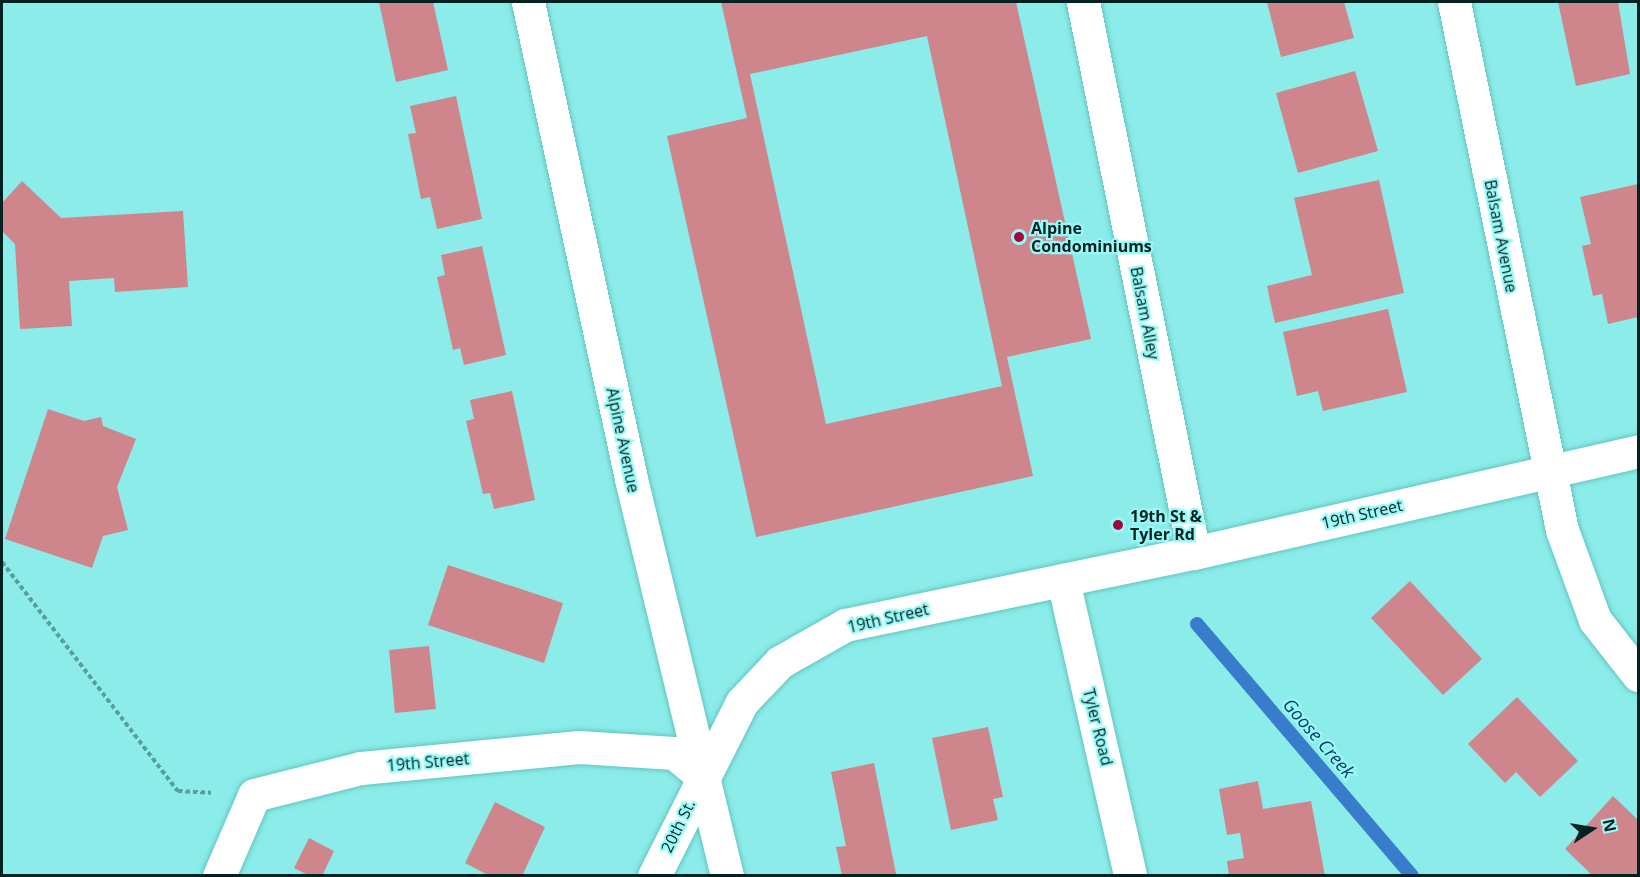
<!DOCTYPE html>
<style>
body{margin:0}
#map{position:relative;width:1640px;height:877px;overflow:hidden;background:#8bece9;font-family:"Open Sans",sans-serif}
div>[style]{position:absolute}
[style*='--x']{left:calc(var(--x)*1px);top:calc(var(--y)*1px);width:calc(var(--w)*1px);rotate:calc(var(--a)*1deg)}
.stream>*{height:14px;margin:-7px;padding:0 7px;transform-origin:7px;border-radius:7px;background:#387dcb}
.building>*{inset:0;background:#cf858c}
.path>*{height:4px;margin-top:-2px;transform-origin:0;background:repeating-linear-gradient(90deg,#579f9d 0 4.5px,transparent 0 7.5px)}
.roads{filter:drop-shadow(0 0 2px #63c4c2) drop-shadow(0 0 2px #63c4c2)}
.minor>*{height:33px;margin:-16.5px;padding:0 16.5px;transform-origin:16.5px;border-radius:16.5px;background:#fff}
.dots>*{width:16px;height:16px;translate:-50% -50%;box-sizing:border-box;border:3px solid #99f9f6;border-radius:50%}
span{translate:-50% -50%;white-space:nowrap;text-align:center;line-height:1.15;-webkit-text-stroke:4.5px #99f9f6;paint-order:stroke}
.poi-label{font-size:16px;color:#022221;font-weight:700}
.left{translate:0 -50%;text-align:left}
.street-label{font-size:16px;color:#022221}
.water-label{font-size:18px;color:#07396c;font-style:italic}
.frame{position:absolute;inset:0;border:3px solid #022221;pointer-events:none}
.north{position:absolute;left:1562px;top:799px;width:60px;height:60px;-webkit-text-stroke:4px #99f9f6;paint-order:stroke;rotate:78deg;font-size:16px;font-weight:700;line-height:24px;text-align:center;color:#022221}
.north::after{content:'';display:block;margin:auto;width:21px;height:27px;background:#022221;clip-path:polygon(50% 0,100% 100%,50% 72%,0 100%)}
</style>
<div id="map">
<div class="stream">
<i style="--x:1197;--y:624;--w:331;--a:49.5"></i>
</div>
<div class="building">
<i style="clip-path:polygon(379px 2px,433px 2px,448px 70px,396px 82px)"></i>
<i style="clip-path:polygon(evenodd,721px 2px,1016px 2px,1091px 339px,1007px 357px,1033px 476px,756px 537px,667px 136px,747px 118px,721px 2px,927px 36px,1002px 386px,826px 424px,750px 74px,927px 36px)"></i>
<i style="clip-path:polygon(1267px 2px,1344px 2px,1354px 38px,1281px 57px)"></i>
<i style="clip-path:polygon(1558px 2px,1618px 2px,1630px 74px,1576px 86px)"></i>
<i style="clip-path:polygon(1355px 71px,1378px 151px,1298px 173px,1276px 93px)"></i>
<i style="clip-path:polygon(456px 96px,482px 219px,437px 229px,430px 197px,421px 199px,408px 134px,416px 133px,410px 106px)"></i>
<i style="clip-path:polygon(1379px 180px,1404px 293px,1275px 323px,1267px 286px,1312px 275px,1294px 198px)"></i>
<i style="clip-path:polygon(22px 181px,61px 218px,183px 211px,188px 287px,115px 292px,114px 278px,69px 281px,72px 326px,20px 329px,15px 244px,2px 231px,2px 203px)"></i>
<i style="clip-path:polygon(1638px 184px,1638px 317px,1608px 324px,1602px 294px,1593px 296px,1582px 246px,1591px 244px,1580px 197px)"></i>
<i style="clip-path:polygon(482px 246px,506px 355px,464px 365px,460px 348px,453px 350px,437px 277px,445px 275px,441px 255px)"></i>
<i style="clip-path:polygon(1388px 309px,1407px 392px,1323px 411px,1318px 391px,1297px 396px,1283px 332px)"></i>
<i style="clip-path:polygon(512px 391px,535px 500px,494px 509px,490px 493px,483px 494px,466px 421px,474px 419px,470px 400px)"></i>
<i style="clip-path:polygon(48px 409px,84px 421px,101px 417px,103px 426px,136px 439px,117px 487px,128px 530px,103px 536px,92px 568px,5px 539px)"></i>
<i style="clip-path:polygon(448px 565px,563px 603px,544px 663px,428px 625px)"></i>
<i style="clip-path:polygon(1410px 581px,1482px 659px,1443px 695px,1371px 618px)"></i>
<i style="clip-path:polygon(429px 646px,436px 709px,395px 713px,389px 650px)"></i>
<i style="clip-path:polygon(1517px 697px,1578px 761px,1540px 797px,1516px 772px,1505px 783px,1468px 744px)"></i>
<i style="clip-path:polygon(988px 727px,1003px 797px,993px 799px,998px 820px,951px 830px,932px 738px)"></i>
<i style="clip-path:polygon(874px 763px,896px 874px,842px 876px,836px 847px,846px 846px,831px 772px)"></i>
<i style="clip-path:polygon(1258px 781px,1263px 809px,1311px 801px,1325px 876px,1229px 876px,1227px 861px,1244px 858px,1240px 833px,1227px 835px,1219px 789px)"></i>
<i style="clip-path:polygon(1613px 796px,1638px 820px,1638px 876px,1593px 876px,1565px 849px)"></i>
<i style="clip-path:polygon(495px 802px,545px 827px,522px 876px,490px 876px,465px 863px)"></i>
<i style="clip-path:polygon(309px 838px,334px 851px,322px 876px,310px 876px,294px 868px)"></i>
</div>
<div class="path">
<i style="--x:2;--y:562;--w:289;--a:52.5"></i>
<i style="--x:178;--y:791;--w:33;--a:3"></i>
</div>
<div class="roads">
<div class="minor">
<i style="--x:528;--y:2;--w:488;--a:77.8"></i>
<i style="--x:631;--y:479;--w:408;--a:76.4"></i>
<i style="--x:1083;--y:2;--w:562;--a:78.61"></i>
<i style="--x:1454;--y:2;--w:539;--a:78.44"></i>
<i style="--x:1562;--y:530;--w:96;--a:69.9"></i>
<i style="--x:1595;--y:620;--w:70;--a:52"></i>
<i style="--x:1063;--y:580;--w:303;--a:77.2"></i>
<i style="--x:219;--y:876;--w:88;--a:-66.6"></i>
<i style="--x:254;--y:795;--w:110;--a:-14.2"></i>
<i style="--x:361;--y:768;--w:219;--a:-5.5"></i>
<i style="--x:579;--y:747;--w:95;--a:3.6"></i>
<i style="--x:674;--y:753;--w:36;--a:39"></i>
<i style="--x:654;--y:876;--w:195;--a:-63.2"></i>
<i style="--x:742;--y:702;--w:55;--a:-46.5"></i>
<i style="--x:780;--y:662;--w:75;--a:-29.6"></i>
<i style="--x:845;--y:625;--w:356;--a:-11.7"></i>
<i style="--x:1194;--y:553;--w:456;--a:-12.9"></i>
</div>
</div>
<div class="dots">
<i style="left:1019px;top:237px;background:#a30739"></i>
<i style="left:1118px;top:525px;background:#a30739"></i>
</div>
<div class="poi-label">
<span class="left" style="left:1031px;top:237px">Alpine<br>Condominiums</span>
<span class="left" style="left:1130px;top:525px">19th St &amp;<br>Tyler Rd</span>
</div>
<div class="street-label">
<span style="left:1501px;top:236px;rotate:79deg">Balsam Avenue</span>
<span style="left:1145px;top:313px;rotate:79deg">Balsam Alley</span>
<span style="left:623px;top:440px;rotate:78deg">Alpine Avenue</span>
<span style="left:1362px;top:514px;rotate:-13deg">19th Street</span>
<span style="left:888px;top:618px;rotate:-13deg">19th Street</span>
<span style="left:1098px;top:727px;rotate:76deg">Tyler Road</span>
<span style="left:428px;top:762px;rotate:-5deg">19th Street</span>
<span style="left:678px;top:826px;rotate:-64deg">20th St.</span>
</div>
<div class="water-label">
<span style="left:1319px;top:738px;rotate:49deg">Goose Creek</span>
</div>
<div class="frame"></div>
<div class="north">N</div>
</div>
